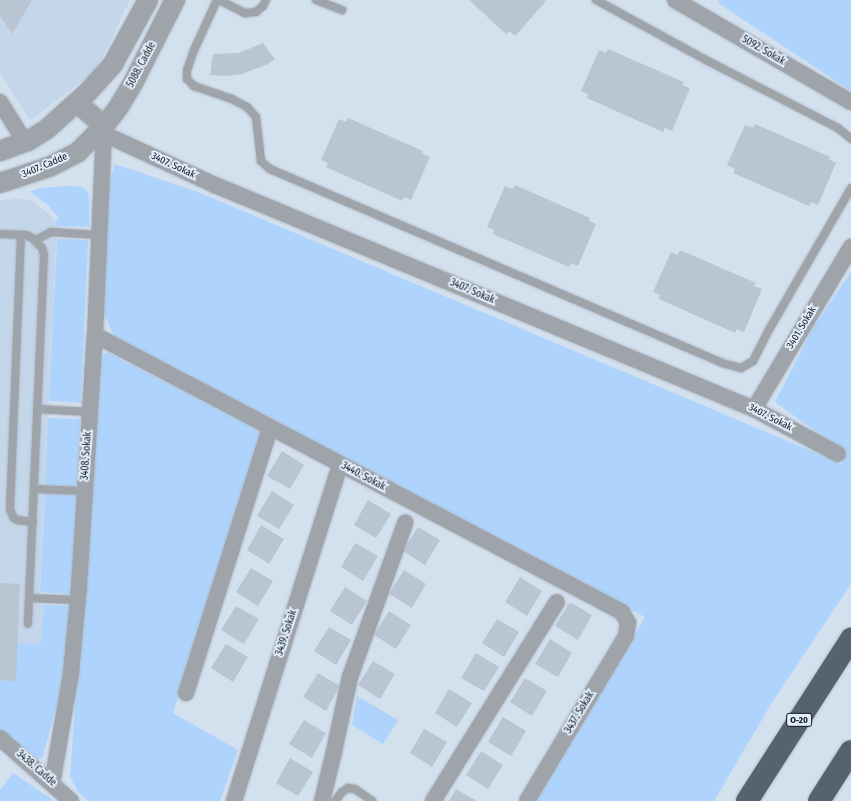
<!DOCTYPE html>
<style>
body{margin:0}
#map{position:relative;width:851px;height:801px;overflow:hidden;background:#d3e0ee;font-family:"Fira Sans Condensed",sans-serif}
div>[style]{position:absolute}
[style*='--x']{left:calc(var(--x)*1px);top:calc(var(--y)*1px);width:calc(var(--w)*1px);rotate:calc(var(--a)*1deg)}
.built>*{inset:0;background:#c4d6ea}
.green>*{inset:0;background:#aed3fc}
.building>*{inset:0;background:#b9c5d3}
.roads{filter:drop-shadow(0 0 1px #b0bbc8) drop-shadow(0 0 1px #b0bbc8)}
.service>*{height:8px;margin:-4px;padding:0 4px;transform-origin:4px;border-radius:4px;background:#9fa4aa}
.minor>*{height:16px;margin:-8px;padding:0 8px;transform-origin:8px;border-radius:8px;background:#9fa4aa}
.tertiary>*{height:20px;margin:-10px;padding:0 10px;transform-origin:10px;border-radius:10px;background:#9fa4aa}
.motorway>*{height:22px;margin:-11px;padding:0 11px;transform-origin:11px;border-radius:11px;background:#57626f}
span{translate:-50% -50%;white-space:nowrap;text-align:center;line-height:1.15;-webkit-text-stroke:4px #e0edfc;paint-order:stroke}
.shield-label span{padding:1px 3px;background:#e0edfc;border:1px solid;border-radius:3px;-webkit-text-stroke-width:0}
.shield-label{font-size:9px;color:#101519;font-weight:700}
.street-label{font-size:10px;color:#101519}
</style>
<div id="map">
<div class="built">
<i style="clip-path:polygon(0 0,130px 0,106px 50px,93px 73px,30px 120px,0 73px)"></i>
<i style="clip-path:polygon(14px 198px,32px 201px,50px 215px,57px 226px,39px 604px,44px 605px,35px 728px,0 720px,0 201px)"></i>
</div>
<div class="green">
<i style="clip-path:polygon(719px 0,851px 0,851px 91px,718px 3px)"></i>
<i style="clip-path:polygon(115px 164px,198px 192px,842px 464px,847px 454px,775px 402px,813px 328px,851px 272px,851px 584px,771px 704px,714px 801px,535px 801px,645px 617px,115px 337px,104px 314px,103px 300px,107px 189px)"></i>
<i style="clip-path:polygon(68px 186px,82px 187px,88px 192px,89px 198px,89px 227px,57px 226px,55px 221px,59px 218px,49px 206px,30px 192px,40px 188px)"></i>
<i style="clip-path:polygon(57px 239px,88px 240px,81px 403px,49px 401px)"></i>
<i style="clip-path:polygon(107px 352px,263px 433px,173px 713px,238px 750px,220px 801px,88px 801px,78px 792px,70px 777px,99px 359px)"></i>
<i style="clip-path:polygon(48px 418px,80px 419px,77px 486px,45px 485px)"></i>
<i style="clip-path:polygon(45px 493px,77px 495px,71px 594px,40px 592px)"></i>
<i style="clip-path:polygon(44px 605px,70px 606px,63px 682px,43px 756px,39px 759px,36px 759px,0 729px,0 680px,16px 681px,17px 643px,41px 644px)"></i>
<i style="clip-path:polygon(357px 696px,398px 720px,383px 744px,352px 725px)"></i>
<i style="clip-path:polygon(13px 773px,50px 798px,53px 801px,0 801px,0 790px)"></i>
</div>
<div class="building">
<i style="clip-path:polygon(0 0,32px 0,12px 34px,0 16px)"></i>
<i style="clip-path:polygon(469px 0,544px 0,546px 1px,515px 36px,509px 31px,506px 34px)"></i>
<i style="clip-path:polygon(263px 43px,275px 59px,268px 64px,242px 74px,226px 76px,210px 75px,213px 54px,239px 53px)"></i>
<i style="clip-path:polygon(608px 49px,684px 82px,682px 85px,690px 88px,672px 131px,665px 128px,663px 132px,587px 98px,588px 94px,581px 91px,599px 50px,606px 53px)"></i>
<i style="clip-path:polygon(348px 118px,423px 151px,422px 154px,430px 157px,411px 200px,404px 197px,402px 201px,326px 167px,328px 163px,321px 160px,339px 119px,346px 122px)"></i>
<i style="clip-path:polygon(755px 124px,830px 157px,829px 159px,836px 163px,818px 205px,811px 202px,809px 206px,733px 173px,735px 169px,727px 165px,745px 125px,753px 128px)"></i>
<i style="clip-path:polygon(515px 185px,590px 218px,589px 221px,596px 224px,578px 266px,571px 263px,569px 267px,493px 234px,494px 230px,487px 227px,505px 186px,512px 189px)"></i>
<i style="clip-path:polygon(680px 250px,756px 283px,754px 286px,762px 289px,744px 332px,737px 329px,735px 333px,659px 299px,660px 295px,653px 292px,671px 252px,678px 255px)"></i>
<i style="clip-path:polygon(282px 451px,304px 465px,290px 489px,267px 476px)"></i>
<i style="clip-path:polygon(272px 491px,294px 505px,279px 529px,257px 516px)"></i>
<i style="clip-path:polygon(368px 500px,391px 514px,376px 538px,354px 525px)"></i>
<i style="clip-path:polygon(261px 525px,284px 539px,269px 564px,247px 550px)"></i>
<i style="clip-path:polygon(418px 527px,440px 540px,425px 565px,403px 551px)"></i>
<i style="clip-path:polygon(355px 543px,378px 556px,363px 581px,341px 567px)"></i>
<i style="clip-path:polygon(251px 568px,273px 581px,258px 606px,236px 592px)"></i>
<i style="clip-path:polygon(404px 570px,426px 584px,412px 608px,389px 594px)"></i>
<i style="clip-path:polygon(520px 577px,542px 591px,527px 616px,505px 602px)"></i>
<i style="clip-path:polygon(0 583px,20px 584px,16px 681px,0 680px)"></i>
<i style="clip-path:polygon(345px 587px,367px 601px,352px 625px,330px 611px)"></i>
<i style="clip-path:polygon(570px 602px,592px 615px,578px 640px,555px 626px)"></i>
<i style="clip-path:polygon(236px 606px,259px 619px,244px 644px,221px 630px)"></i>
<i style="clip-path:polygon(389px 611px,411px 625px,396px 649px,374px 635px)"></i>
<i style="clip-path:polygon(497px 619px,519px 632px,504px 657px,482px 643px)"></i>
<i style="clip-path:polygon(329px 627px,351px 640px,336px 665px,314px 651px)"></i>
<i style="clip-path:polygon(550px 639px,572px 653px,558px 677px,535px 664px)"></i>
<i style="clip-path:polygon(226px 644px,248px 657px,233px 682px,211px 668px)"></i>
<i style="clip-path:polygon(476px 653px,499px 667px,484px 691px,461px 678px)"></i>
<i style="clip-path:polygon(373px 661px,395px 674px,380px 699px,358px 685px)"></i>
<i style="clip-path:polygon(318px 673px,340px 686px,326px 711px,303px 697px)"></i>
<i style="clip-path:polygon(525px 678px,547px 691px,532px 716px,510px 702px)"></i>
<i style="clip-path:polygon(449px 689px,472px 703px,457px 727px,435px 713px)"></i>
<i style="clip-path:polygon(503px 717px,526px 731px,511px 756px,488px 742px)"></i>
<i style="clip-path:polygon(304px 720px,326px 733px,312px 758px,289px 744px)"></i>
<i style="clip-path:polygon(424px 729px,447px 742px,432px 767px,410px 753px)"></i>
<i style="clip-path:polygon(481px 751px,503px 765px,488px 789px,466px 775px)"></i>
<i style="clip-path:polygon(290px 758px,313px 772px,298px 796px,276px 783px)"></i>
<i style="clip-path:polygon(456px 789px,477px 801px,449px 801px)"></i>
</div>
<div class="roads">
<div class="service">
<i style="--x:217;--y:0;--w:55;--a:114.7"></i>
<i style="--x:194;--y:50;--w:21;--a:109"></i>
<i style="--x:187;--y:70;--w:9;--a:90"></i>
<i style="--x:187;--y:79;--w:10;--a:45"></i>
<i style="--x:194;--y:86;--w:40;--a:18.9"></i>
<i style="--x:232;--y:99;--w:17;--a:28"></i>
<i style="--x:247;--y:107;--w:13;--a:48"></i>
<i style="--x:256;--y:117;--w:44;--a:83.5"></i>
<i style="--x:261;--y:161;--w:12;--a:42"></i>
<i style="--x:270;--y:169;--w:492;--a:23.2"></i>
<i style="--x:722;--y:363;--w:20;--a:15"></i>
<i style="--x:741;--y:368;--w:14;--a:-30"></i>
<i style="--x:753;--y:361;--w:37;--a:-63"></i>
<i style="--x:770;--y:328;--w:162;--a:-59.9"></i>
<i style="--x:219;--y:0;--w:29;--a:27"></i>
<i style="--x:245;--y:13;--w:11;--a:-5"></i>
<i style="--x:256;--y:12;--w:9;--a:-41"></i>
<i style="--x:263;--y:6;--w:7;--a:-63"></i>
<i style="--x:316;--y:0;--w:28;--a:21"></i>
<i style="--x:596;--y:0;--w:128;--a:28.6"></i>
<i style="--x:708;--y:61;--w:146;--a:27.3"></i>
<i style="--x:838;--y:128;--w:17;--a:40"></i>
<i style="--x:0;--y:234;--w:26;--a:2"></i>
<i style="--x:26;--y:235;--w:7;--a:27"></i>
<i style="--x:32;--y:238;--w:14;--a:45"></i>
<i style="--x:42;--y:248;--w:7;--a:74"></i>
<i style="--x:44;--y:255;--w:369;--a:92.5"></i>
<i style="--x:21;--y:235;--w:274;--a:92.3"></i>
<i style="--x:10;--y:509;--w:9;--a:69"></i>
<i style="--x:13;--y:517;--w:5;--a:37"></i>
<i style="--x:17;--y:520;--w:16;--a:7"></i>
<i style="--x:36;--y:240;--w:17;--a:-28"></i>
<i style="--x:51;--y:232;--w:48;--a:3.6"></i>
<i style="--x:37;--y:409;--w:53;--a:3.2"></i>
<i style="--x:34;--y:489;--w:51;--a:2.2"></i>
<i style="--x:30;--y:598;--w:47;--a:2.4"></i>
<i style="--x:335;--y:801;--w:11;--a:-52"></i>
<i style="--x:342;--y:792;--w:7;--a:-34"></i>
<i style="--x:348;--y:788;--w:7;--a:8"></i>
<i style="--x:355;--y:789;--w:21;--a:35"></i>
</div>
<div class="minor">
<i style="--x:675;--y:0;--w:203;--a:30.1"></i>
<i style="--x:0;--y:102;--w:47;--a:58"></i>
<i style="--x:104;--y:134;--w:122;--a:24.7"></i>
<i style="--x:215;--y:185;--w:584;--a:22.57"></i>
<i style="--x:754;--y:409;--w:95;--a:28.2"></i>
<i style="--x:95;--y:335;--w:595;--a:27.73"></i>
<i style="--x:622;--y:612;--w:13;--a:61"></i>
<i style="--x:628;--y:623;--w:13;--a:99"></i>
<i style="--x:626;--y:636;--w:192;--a:121"></i>
<i style="--x:754;--y:409;--w:189;--a:-59.1"></i>
<i style="--x:186;--y:693;--w:278;--a:-72.4"></i>
<i style="--x:0;--y:738;--w:95;--a:41.6"></i>
<i style="--x:52;--y:784;--w:113;--a:-80.3"></i>
<i style="--x:71;--y:673;--w:87;--a:-84.7"></i>
<i style="--x:79;--y:586;--w:252;--a:-86.4"></i>
<i style="--x:95;--y:335;--w:209;--a:-87.5"></i>
<i style="--x:234;--y:801;--w:352;--a:-72.5"></i>
<i style="--x:322;--y:801;--w:46;--a:-76.3"></i>
<i style="--x:333;--y:756;--w:81;--a:-77.9"></i>
<i style="--x:350;--y:677;--w:164;--a:-70.3"></i>
<i style="--x:433;--y:801;--w:234;--a:-58.1"></i>
</div>
<div class="tertiary">
<i style="--x:77;--y:103;--w:35;--a:40"></i>
<i style="--x:0;--y:151;--w:30;--a:-20"></i>
<i style="--x:28;--y:141;--w:22;--a:-32"></i>
<i style="--x:47;--y:129;--w:55;--a:-42.1"></i>
<i style="--x:88;--y:92;--w:38;--a:-48"></i>
<i style="--x:113;--y:64;--w:73;--a:-61.3"></i>
<i style="--x:0;--y:183;--w:52;--a:-18.1"></i>
<i style="--x:49;--y:167;--w:33;--a:-27"></i>
<i style="--x:78;--y:152;--w:37;--a:-45"></i>
<i style="--x:104;--y:126;--w:23;--a:-52"></i>
<i style="--x:118;--y:108;--w:31;--a:-59"></i>
<i style="--x:134;--y:81;--w:91;--a:-63.2"></i>
</div>
<div class="motorway">
<i style="--x:747;--y:801;--w:193;--a:-57.3"></i>
<i style="--x:819;--y:801;--w:59;--a:-57.4"></i>
</div>
</div>
<div class="shield-label">
<span style="left:799px;top:720px">O-20</span>
</div>
<div class="street-label">
<span style="left:763px;top:51px;rotate:30deg">5092. Sokak</span>
<span style="left:142px;top:65px;rotate:-62deg">5088. Cadde</span>
<span style="left:45px;top:166px;rotate:-23deg">3407. Cadde</span>
<span style="left:173px;top:166px;rotate:25deg">3407. Sokak</span>
<span style="left:472px;top:292px;rotate:23deg">3407. Sokak</span>
<span style="left:802px;top:328px;rotate:-59deg">3401. Sokak</span>
<span style="left:770px;top:418px;rotate:27deg">3407. Sokak</span>
<span style="left:87px;top:456px;rotate:-86deg">3408. Sokak</span>
<span style="left:363px;top:477px;rotate:28deg">3440. Sokak</span>
<span style="left:287px;top:633px;rotate:-72deg">3439. Sokak</span>
<span style="left:580px;top:713px;rotate:-59deg">3437. Sokak</span>
<span style="left:36px;top:769px;rotate:41deg">3438. Cadde</span>
</div>
</div>
